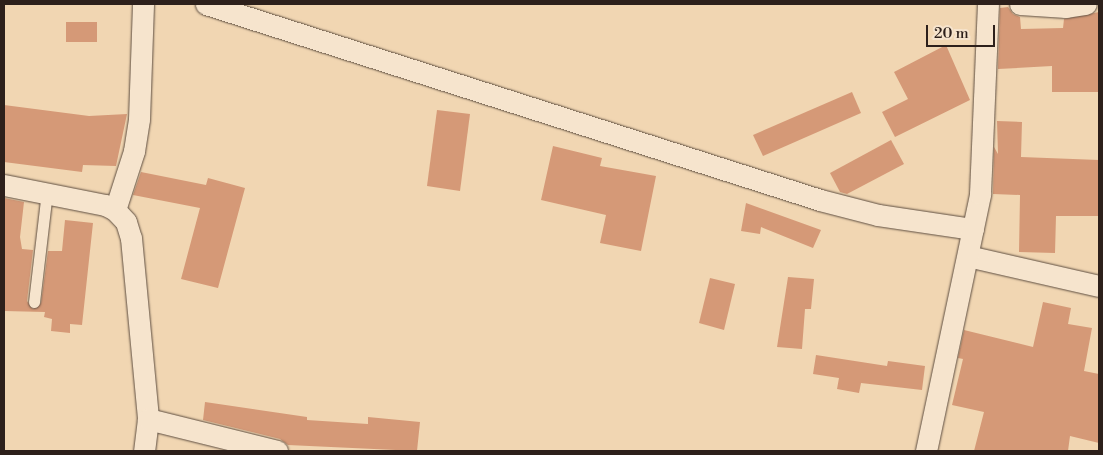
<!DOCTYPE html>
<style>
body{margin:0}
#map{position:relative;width:1103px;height:455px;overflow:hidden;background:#f1d6b2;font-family:"Libre Bodoni",serif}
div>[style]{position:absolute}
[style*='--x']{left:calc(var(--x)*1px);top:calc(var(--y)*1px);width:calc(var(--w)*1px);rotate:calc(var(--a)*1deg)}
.building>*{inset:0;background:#d59977}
.roads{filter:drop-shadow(0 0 1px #5e4e41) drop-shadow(0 0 1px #5e4e41)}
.service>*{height:11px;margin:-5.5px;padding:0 5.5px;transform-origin:5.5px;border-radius:5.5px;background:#f6e4cd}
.minor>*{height:21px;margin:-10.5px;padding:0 10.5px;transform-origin:10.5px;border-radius:10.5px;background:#f6e4cd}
span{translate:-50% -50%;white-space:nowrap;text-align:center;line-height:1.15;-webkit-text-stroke:5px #f6e4cd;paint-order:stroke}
.frame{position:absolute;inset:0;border:5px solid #2d201b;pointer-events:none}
.scale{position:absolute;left:926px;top:25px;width:69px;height:22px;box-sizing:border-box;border:2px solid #2d201b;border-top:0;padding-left:6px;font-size:15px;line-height:18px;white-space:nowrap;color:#2d201b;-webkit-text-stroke:4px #f6e4cd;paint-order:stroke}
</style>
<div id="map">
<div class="building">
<i style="clip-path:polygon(1008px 7px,1013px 14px,1020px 17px,1021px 29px,1063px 28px,1064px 19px,1099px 12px,1099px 92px,1052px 92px,1052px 66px,998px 69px,1000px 8px)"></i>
<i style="clip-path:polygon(66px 22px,97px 22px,97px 42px,66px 42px)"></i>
<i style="clip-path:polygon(946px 45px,970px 100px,895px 137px,882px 112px,908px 99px,894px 72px)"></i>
<i style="clip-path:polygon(852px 92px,861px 113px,763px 156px,753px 135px)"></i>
<i style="clip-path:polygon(4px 105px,89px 116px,127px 114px,116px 166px,83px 165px,82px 172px,4px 162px)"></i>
<i style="clip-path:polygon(437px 110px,470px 114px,460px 191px,427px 186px)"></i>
<i style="clip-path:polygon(997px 121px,1022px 122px,1021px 157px,1099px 160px,1099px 216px,1056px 216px,1055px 253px,1019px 252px,1020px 195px,993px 194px,994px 147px,998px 154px)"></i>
<i style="clip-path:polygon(891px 140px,904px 164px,847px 194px,840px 192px,830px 173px)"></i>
<i style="clip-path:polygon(553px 146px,602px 158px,600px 166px,656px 176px,641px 251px,600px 243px,606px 215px,541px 200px)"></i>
<i style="clip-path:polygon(141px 172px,206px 185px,208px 178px,245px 188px,218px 288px,181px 279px,200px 208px,133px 195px)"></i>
<i style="clip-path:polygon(4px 198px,24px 202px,20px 237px,22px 249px,33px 250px,27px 301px,33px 309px,41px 303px,48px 251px,62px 251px,65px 220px,93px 223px,82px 325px,70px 324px,70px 333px,51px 331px,52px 319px,44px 317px,45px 312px,4px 311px)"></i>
<i style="clip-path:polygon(746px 203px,821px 230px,813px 248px,761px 227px,760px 234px,741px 231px)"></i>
<i style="clip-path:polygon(788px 277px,814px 279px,811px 309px,805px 309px,802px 349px,777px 347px)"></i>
<i style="clip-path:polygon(710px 278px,735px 284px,724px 330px,699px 323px)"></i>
<i style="clip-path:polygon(1043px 302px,1071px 308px,1068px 324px,1092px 328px,1084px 371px,1099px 374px,1099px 443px,1070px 436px,1068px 451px,974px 451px,984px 412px,952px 405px,963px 359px,958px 358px,964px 330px,1033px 347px)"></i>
<i style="clip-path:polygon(816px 355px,887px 366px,888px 361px,925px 366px,922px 390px,861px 383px,859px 393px,837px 389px,839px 378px,813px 374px)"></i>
<i style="clip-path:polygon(205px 402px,307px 417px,307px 420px,368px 424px,368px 417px,420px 422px,417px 451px,288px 445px,280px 439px,203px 420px)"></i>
</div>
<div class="roads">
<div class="service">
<i style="--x:34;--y:302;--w:111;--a:-83.3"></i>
</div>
<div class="minor">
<i style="--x:206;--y:4;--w:645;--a:17.7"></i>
<i style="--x:820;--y:200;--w:60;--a:14.5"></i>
<i style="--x:878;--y:215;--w:96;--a:8.4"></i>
<i style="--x:1020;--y:4;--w:46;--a:3.7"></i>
<i style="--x:1066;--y:7;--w:20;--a:-9"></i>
<i style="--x:4;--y:185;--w:103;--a:11.2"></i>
<i style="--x:105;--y:205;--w:11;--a:27"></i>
<i style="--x:115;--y:210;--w:16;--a:47"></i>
<i style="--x:126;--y:222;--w:17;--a:73"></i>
<i style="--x:131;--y:238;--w:182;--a:84.6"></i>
<i style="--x:148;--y:419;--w:32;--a:97"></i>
<i style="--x:115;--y:210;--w:62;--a:-72.1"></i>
<i style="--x:134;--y:151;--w:32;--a:-81"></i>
<i style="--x:139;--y:119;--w:115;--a:-88"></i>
<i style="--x:968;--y:256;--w:134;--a:12.9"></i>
<i style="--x:148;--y:419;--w:133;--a:13.9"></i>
<i style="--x:926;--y:451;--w:263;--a:-78.1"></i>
<i style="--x:980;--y:194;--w:190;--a:-87.6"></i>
</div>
</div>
<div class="frame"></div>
<div class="scale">20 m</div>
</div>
